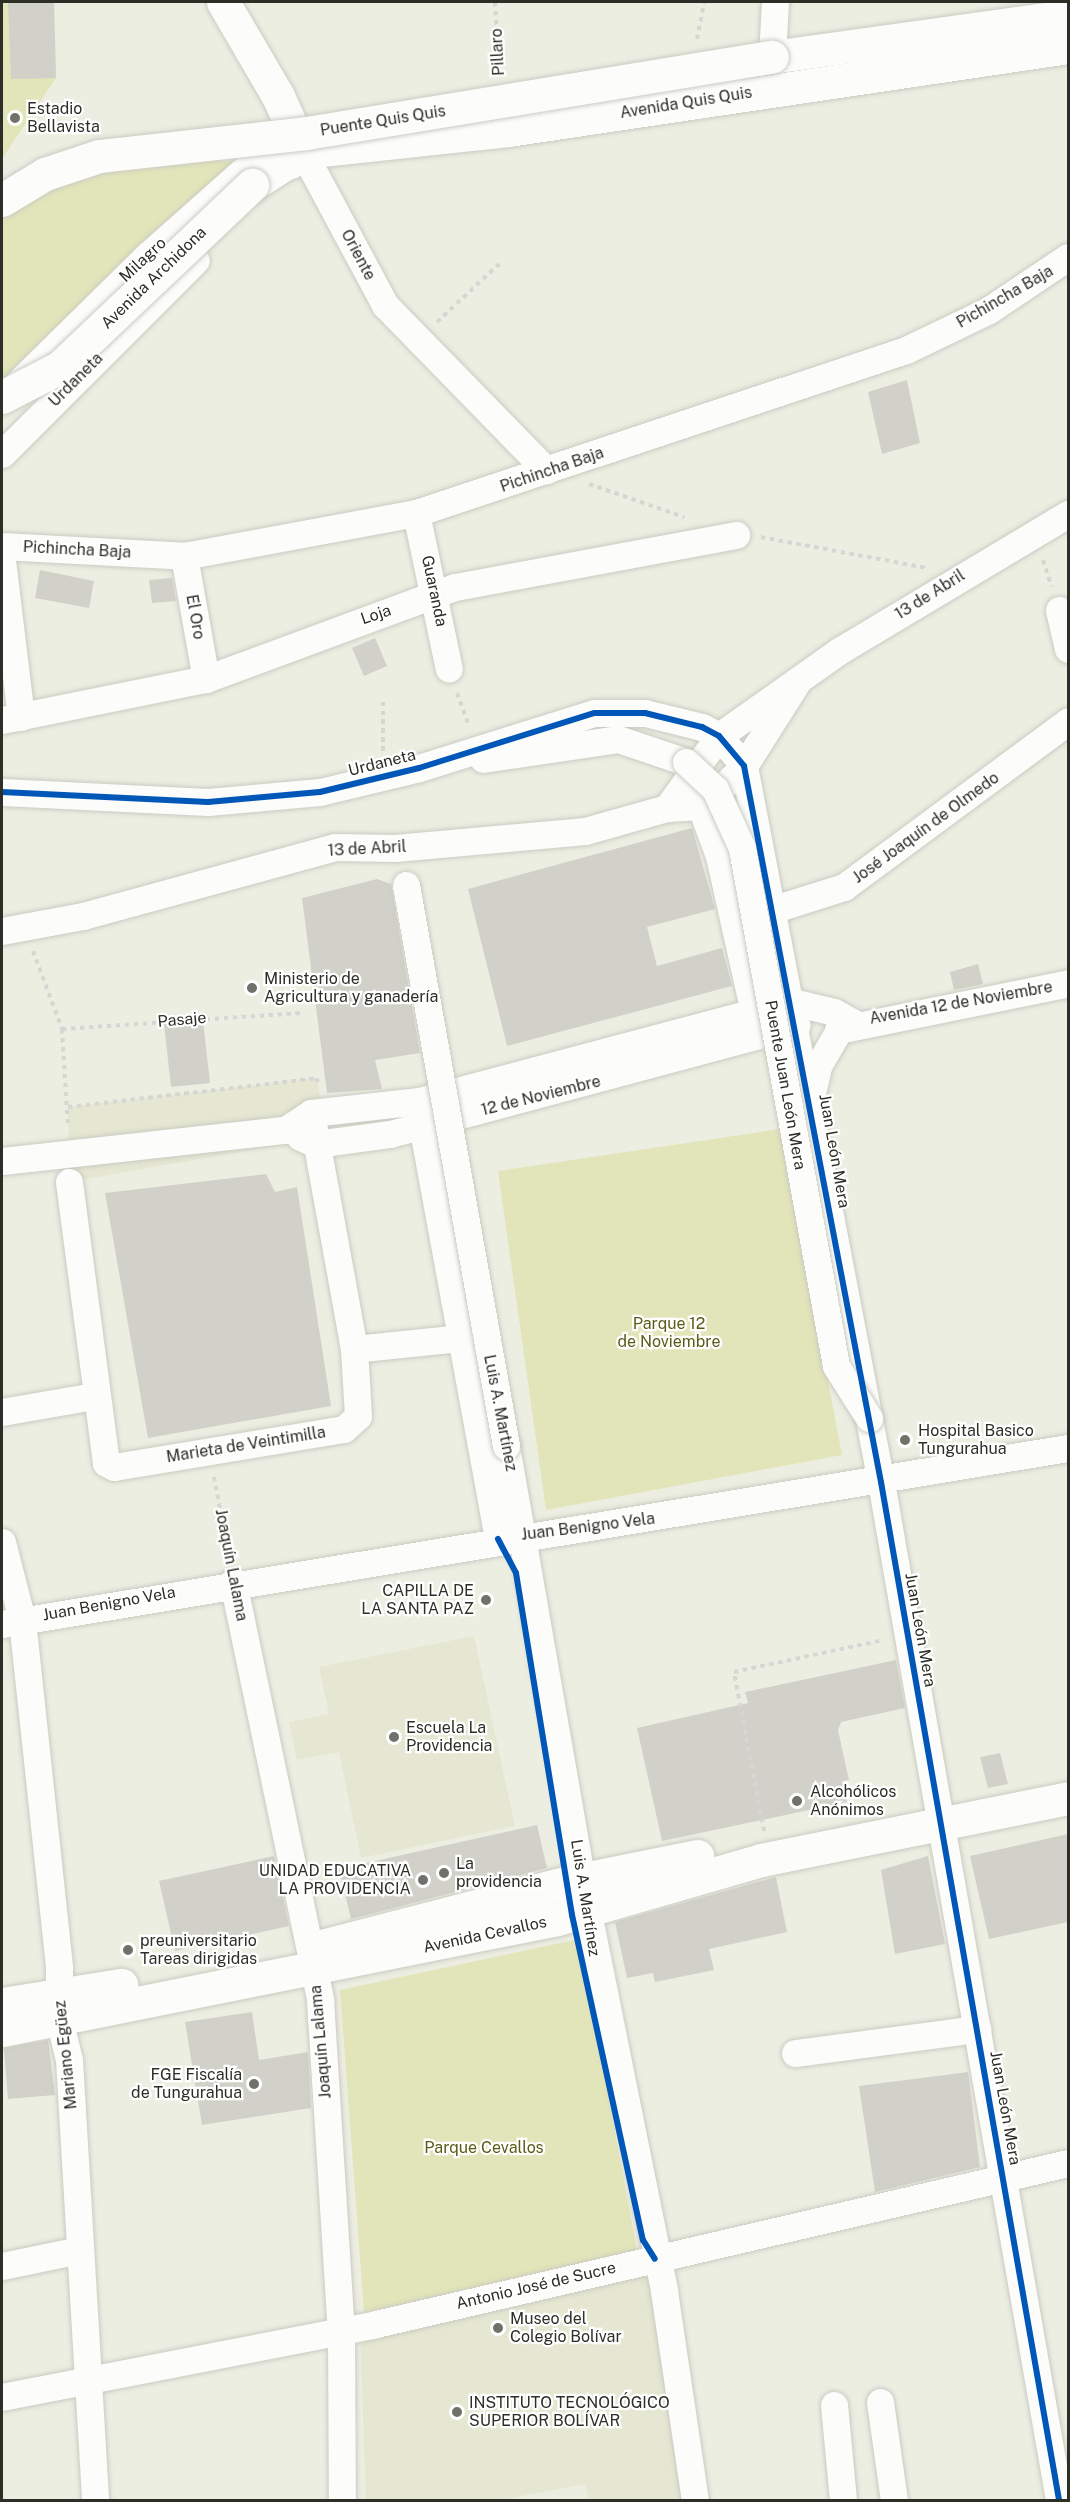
<!DOCTYPE html>
<meta charset="utf-8">
<style>
body{margin:0}
#map{position:relative;width:1070px;height:2502px;overflow:hidden;background:#edeee2;font-family:"Public Sans",sans-serif}
div>[style]{position:absolute}
[style*='--x']{left:calc(var(--x)*1px);top:calc(var(--y)*1px);width:calc(var(--w)*1px);rotate:calc(var(--a)*1deg)}
.built>*{inset:0;background:#e5e7d2}
.green>*{inset:0;background:#e2e5b9}
.building>*{inset:0;background:#d1d1c9}
.path>*{height:4px;margin-top:-2px;transform-origin:0;background:repeating-linear-gradient(90deg,#d6d6d4 0 4.5px,transparent 0 9px)}
.roads{filter:drop-shadow(0 0 2px #cacbc2) drop-shadow(0 0 2px #cacbc2)}
.minor>*{height:27px;margin:-13.5px;padding:0 13.5px;transform-origin:13.5px;border-radius:13.5px;background:#fcfcfb}
.major>*{height:33px;margin:-16.5px;padding:0 16.5px;transform-origin:16.5px;border-radius:16.5px;background:#fcfcfb}
.bridges{filter:drop-shadow(0 0 2px #cacbc2) drop-shadow(0 0 2px #cacbc2)}
.minor-bridge>*{height:27px;margin:-13.5px;padding:0 13.5px;transform-origin:13.5px;border-radius:13.5px;background:#fcfcfb}
.major-bridge>*{height:33px;margin:-16.5px;padding:0 16.5px;transform-origin:16.5px;border-radius:16.5px;background:#fcfcfb}
.cycleway>*{height:6px;margin:-3px;padding:0 3px;transform-origin:3px;border-radius:3px;background:#0057b8}
.dots>*{width:16px;height:16px;translate:-50% -50%;box-sizing:border-box;border:3px solid #fff;border-radius:50%}
span{translate:-50% -50%;white-space:nowrap;text-align:center;line-height:1.15;-webkit-text-stroke:4.5px #fff;paint-order:stroke}
.street-label{font-size:16px;color:#2d2e26}
.poi-label{font-size:16px;color:#2d2e26}
.left{translate:0 -50%;text-align:left}
.right{translate:-100% -50%;text-align:right}
.park-label{font-size:16px;color:#5b5c18}
.frame{position:absolute;inset:0;border:3px solid #2d2e26;pointer-events:none}
</style>
<div id="map">
<div class="built">
<i style="clip-path:polygon(317px 1078px,326px 1137px,69px 1182px,68px 1107px)"></i>
<i style="clip-path:polygon(474px 1636px,515px 1826px,361px 1858px,339px 1752px,297px 1760px,289px 1722px,329px 1714px,319px 1667px)"></i>
<i style="clip-path:polygon(648px 2271px,682px 2500px,589px 2500px,585px 2484px,500px 2500px,366px 2500px,360px 2332px)"></i>
</div>
<div class="green">
<i style="clip-path:polygon(2px 2px,54px 2px,56px 78px,2px 159px)"></i>
<i style="clip-path:polygon(155px 158px,261px 163px,14px 379px,2px 380px,2px 213px,45px 184px)"></i>
<i style="clip-path:polygon(780px 1129px,842px 1455px,546px 1510px,498px 1171px)"></i>
<i style="clip-path:polygon(579px 1939px,638px 2256px,364px 2312px,340px 1990px)"></i>
</div>
<div class="building">
<i style="clip-path:polygon(8px 2px,54px 2px,56px 78px,11px 79px)"></i>
<i style="clip-path:polygon(907px 380px,920px 443px,882px 454px,868px 392px)"></i>
<i style="clip-path:polygon(40px 570px,94px 581px,89px 608px,35px 598px)"></i>
<i style="clip-path:polygon(172px 578px,176px 601px,152px 603px,149px 580px)"></i>
<i style="clip-path:polygon(375px 638px,387px 666px,364px 676px,352px 648px)"></i>
<i style="clip-path:polygon(692px 828px,715px 909px,647px 927px,657px 966px,722px 948px,732px 986px,507px 1046px,468px 889px)"></i>
<i style="clip-path:polygon(377px 879px,391px 884px,420px 1053px,375px 1060px,382px 1089px,327px 1093px,302px 898px)"></i>
<i style="clip-path:polygon(978px 964px,983px 984px,954px 990px,950px 972px)"></i>
<i style="clip-path:polygon(203px 1020px,210px 1083px,171px 1087px,164px 1024px)"></i>
<i style="clip-path:polygon(266px 1174px,275px 1192px,297px 1187px,331px 1406px,148px 1438px,105px 1193px)"></i>
<i style="clip-path:polygon(896px 1660px,905px 1708px,841px 1722px,838px 1730px,849px 1780px,843px 1781px,847px 1802px,662px 1841px,637px 1728px,748px 1703px,745px 1692px)"></i>
<i style="clip-path:polygon(1000px 1753px,1008px 1784px,988px 1788px,980px 1757px)"></i>
<i style="clip-path:polygon(537px 1825px,547px 1868px,351px 1919px,339px 1869px)"></i>
<i style="clip-path:polygon(1068px 1834px,1068px 1922px,989px 1939px,970px 1856px)"></i>
<i style="clip-path:polygon(274px 1856px,289px 1926px,175px 1951px,159px 1881px)"></i>
<i style="clip-path:polygon(928px 1856px,945px 1944px,895px 1954px,881px 1870px)"></i>
<i style="clip-path:polygon(776px 1877px,787px 1932px,709px 1949px,714px 1970px,655px 1982px,653px 1973px,627px 1978px,615px 1922px)"></i>
<i style="clip-path:polygon(252px 2012px,259px 2060px,308px 2052px,311px 2108px,202px 2125px,185px 2022px)"></i>
<i style="clip-path:polygon(48px 2040px,55px 2095px,8px 2099px,4px 2048px)"></i>
<i style="clip-path:polygon(968px 2072px,980px 2167px,875px 2192px,859px 2086px)"></i>
</div>
<div class="path">
<i style="--x:495;--y:2;--w:71;--a:86.8"></i>
<i style="--x:697;--y:39;--w:38;--a:-79"></i>
<i style="--x:437;--y:322;--w:86;--a:-43.1"></i>
<i style="--x:589;--y:484;--w:101;--a:19.2"></i>
<i style="--x:761;--y:537;--w:169;--a:10.6"></i>
<i style="--x:1043;--y:560;--w:28;--a:72"></i>
<i style="--x:457;--y:693;--w:35;--a:70"></i>
<i style="--x:383;--y:751;--w:50;--a:-90"></i>
<i style="--x:33;--y:951;--w:83;--a:69.6"></i>
<i style="--x:62;--y:1029;--w:98;--a:86.5"></i>
<i style="--x:62;--y:1029;--w:240;--a:-3.8"></i>
<i style="--x:68;--y:1107;--w:251;--a:-6.6"></i>
<i style="--x:317;--y:1078;--w:8;--a:83"></i>
<i style="--x:214;--y:1477;--w:82;--a:79.5"></i>
<i style="--x:764;--y:1831;--w:162;--a:-100.7"></i>
<i style="--x:734;--y:1672;--w:152;--a:-12.1"></i>
</div>
<div class="roads">
<div class="minor">
<i style="--x:772;--y:57;--w:55;--a:-86.9"></i>
<i style="--x:291;--y:165;--w:18;--a:-47"></i>
<i style="--x:303;--y:152;--w:174;--a:61.8"></i>
<i style="--x:385;--y:305;--w:231;--a:45.7"></i>
<i style="--x:17;--y:384;--w:184;--a:-44.6"></i>
<i style="--x:148;--y:255;--w:188;--a:-41.6"></i>
<i style="--x:2;--y:454;--w:274;--a:-45"></i>
<i style="--x:416;--y:513;--w:159;--a:78.1"></i>
<i style="--x:2;--y:546;--w:182;--a:3.1"></i>
<i style="--x:184;--y:556;--w:236;--a:-10.5"></i>
<i style="--x:416;--y:513;--w:516;--a:-18.4"></i>
<i style="--x:906;--y:350;--w:92;--a:-25.7"></i>
<i style="--x:989;--y:310;--w:95;--a:-33.9"></i>
<i style="--x:184;--y:556;--w:125;--a:79.9"></i>
<i style="--x:2;--y:560;--w:158;--a:83.1"></i>
<i style="--x:1059;--y:610;--w:40;--a:77"></i>
<i style="--x:2;--y:720;--w:208;--a:-11.4"></i>
<i style="--x:206;--y:679;--w:265;--a:-20.3"></i>
<i style="--x:455;--y:587;--w:286;--a:-10.5"></i>
<i style="--x:483;--y:759;--w:136;--a:-8.4"></i>
<i style="--x:618;--y:739;--w:72;--a:18.7"></i>
<i style="--x:695;--y:791;--w:69;--a:69.7"></i>
<i style="--x:719;--y:856;--w:161;--a:77.4"></i>
<i style="--x:2;--y:792;--w:206;--a:2.8"></i>
<i style="--x:208;--y:802;--w:112;--a:-5.1"></i>
<i style="--x:320;--y:792;--w:102;--a:-13.6"></i>
<i style="--x:419;--y:768;--w:184;--a:-17.4"></i>
<i style="--x:595;--y:713;--w:50;--a:0"></i>
<i style="--x:645;--y:713;--w:59;--a:13.8"></i>
<i style="--x:702;--y:727;--w:19;--a:28"></i>
<i style="--x:719;--y:736;--w:39;--a:50"></i>
<i style="--x:744;--y:766;--w:729;--a:79.17"></i>
<i style="--x:881;--y:1482;--w:1033;--a:80.08"></i>
<i style="--x:667;--y:808;--w:89;--a:-54.2"></i>
<i style="--x:719;--y:736;--w:147;--a:-35.3"></i>
<i style="--x:839;--y:651;--w:267;--a:-30.9"></i>
<i style="--x:771;--y:910;--w:77;--a:-17.5"></i>
<i style="--x:844;--y:887;--w:279;--a:-36.5"></i>
<i style="--x:2;--y:931;--w:82;--a:-10.5"></i>
<i style="--x:83;--y:916;--w:261;--a:-15.3"></i>
<i style="--x:335;--y:847;--w:60;--a:1"></i>
<i style="--x:395;--y:848;--w:191;--a:-5.1"></i>
<i style="--x:585;--y:831;--w:85;--a:-15.7"></i>
<i style="--x:667;--y:808;--w:36;--a:-3"></i>
<i style="--x:703;--y:806;--w:57;--a:-44.3"></i>
<i style="--x:744;--y:766;--w:97;--a:-57.6"></i>
<i style="--x:838;--y:1030;--w:235;--a:-11.5"></i>
<i style="--x:812;--y:1093;--w:28;--a:-77"></i>
<i style="--x:818;--y:1066;--w:42;--a:-59.7"></i>
<i style="--x:419;--y:1108;--w:438;--a:79.6"></i>
<i style="--x:300;--y:1137;--w:17;--a:24"></i>
<i style="--x:316;--y:1144;--w:75;--a:-7.7"></i>
<i style="--x:390;--y:1134;--w:421;--a:-15"></i>
<i style="--x:2;--y:1161;--w:285;--a:-6.3"></i>
<i style="--x:285;--y:1130;--w:31;--a:-33"></i>
<i style="--x:311;--y:1113;--w:109;--a:-6.3"></i>
<i style="--x:419;--y:1101;--w:386;--a:-14.9"></i>
<i style="--x:792;--y:1002;--w:43;--a:13.4"></i>
<i style="--x:834;--y:1012;--w:23;--a:29"></i>
<i style="--x:69;--y:1182;--w:283;--a:82.5"></i>
<i style="--x:106;--y:1463;--w:9;--a:27"></i>
<i style="--x:114;--y:1467;--w:233;--a:-9.4"></i>
<i style="--x:344;--y:1429;--w:19;--a:-43"></i>
<i style="--x:358;--y:1416;--w:67;--a:-93.4"></i>
<i style="--x:354;--y:1349;--w:240;--a:-100.3"></i>
<i style="--x:354;--y:1349;--w:107;--a:-5.9"></i>
<i style="--x:2;--y:1412;--w:93;--a:-9.9"></i>
<i style="--x:506;--y:1446;--w:469;--a:80.1"></i>
<i style="--x:587;--y:1908;--w:391;--a:78.6"></i>
<i style="--x:664;--y:2291;--w:211;--a:81.6"></i>
<i style="--x:2;--y:1542;--w:81;--a:75.6"></i>
<i style="--x:22;--y:1620;--w:350;--a:83.9"></i>
<i style="--x:59;--y:1968;--w:51;--a:90"></i>
<i style="--x:59;--y:2019;--w:42;--a:76.3"></i>
<i style="--x:69;--y:2060;--w:441;--a:86.6"></i>
<i style="--x:233;--y:1582;--w:427;--a:78.2"></i>
<i style="--x:320;--y:2000;--w:332;--a:86.4"></i>
<i style="--x:341;--y:2331;--w:169;--a:89.7"></i>
<i style="--x:2;--y:1624;--w:1080;--a:-9.38"></i>
<i style="--x:795;--y:2053;--w:184;--a:-7.5"></i>
<i style="--x:2;--y:2266;--w:79;--a:-11.7"></i>
<i style="--x:2;--y:2397;--w:381;--a:-11"></i>
<i style="--x:376;--y:2324;--w:710;--a:-13.1"></i>
<i style="--x:880;--y:2402;--w:99;--a:81.9"></i>
<i style="--x:834;--y:2405;--w:95;--a:84.6"></i>
</div>
<div class="major">
<i style="--x:223;--y:2;--w:109;--a:59.7"></i>
<i style="--x:278;--y:96;--w:61;--a:65.9"></i>
<i style="--x:772;--y:57;--w:299;--a:-7.9"></i>
<i style="--x:252;--y:185;--w:61;--a:-32.9"></i>
<i style="--x:303;--y:152;--w:206;--a:-6.1"></i>
<i style="--x:508;--y:130;--w:566;--a:-8.43"></i>
<i style="--x:325;--y:1945;--w:252;--a:-14.5"></i>
<i style="--x:569;--y:1882;--w:131;--a:-11.5"></i>
<i style="--x:2;--y:2004;--w:121;--a:-9.1"></i>
<i style="--x:2;--y:2030;--w:566;--a:-11.31"></i>
<i style="--x:557;--y:1919;--w:212;--a:-16.1"></i>
<i style="--x:761;--y:1860;--w:313;--a:-11.4"></i>
</div>
</div>
<div class="bridges">
<div class="minor-bridge">
<i style="--x:686;--y:762;--w:40;--a:43"></i>
<i style="--x:715;--y:789;--w:65;--a:65.4"></i>
<i style="--x:742;--y:848;--w:526;--a:79.71"></i>
<i style="--x:836;--y:1366;--w:62;--a:57.6"></i>
<i style="--x:406;--y:885;--w:570;--a:79.89"></i>
</div>
<div class="major-bridge">
<i style="--x:2;--y:200;--w:50;--a:-31.2"></i>
<i style="--x:45;--y:174;--w:57;--a:-18.4"></i>
<i style="--x:99;--y:156;--w:208;--a:-6.3"></i>
<i style="--x:306;--y:133;--w:472;--a:-9.3"></i>
<i style="--x:2;--y:397;--w:65;--a:-27.3"></i>
<i style="--x:60;--y:367;--w:265;--a:-43.5"></i>
</div>
</div>
<div class="cycleway">
<i style="--x:2;--y:792;--w:206;--a:2.8"></i>
<i style="--x:208;--y:802;--w:112;--a:-5.1"></i>
<i style="--x:320;--y:792;--w:102;--a:-13.6"></i>
<i style="--x:419;--y:768;--w:184;--a:-17.4"></i>
<i style="--x:595;--y:713;--w:50;--a:0"></i>
<i style="--x:645;--y:713;--w:59;--a:13.8"></i>
<i style="--x:702;--y:727;--w:19;--a:28"></i>
<i style="--x:719;--y:736;--w:39;--a:50"></i>
<i style="--x:744;--y:766;--w:729;--a:79.17"></i>
<i style="--x:881;--y:1482;--w:1033;--a:80.08"></i>
<i style="--x:498;--y:1539;--w:38;--a:62"></i>
<i style="--x:516;--y:1573;--w:347;--a:80.7"></i>
<i style="--x:572;--y:1915;--w:333;--a:77.7"></i>
<i style="--x:643;--y:2240;--w:22;--a:58"></i>
</div>
<div class="dots">
<i style="left:15px;top:118px;background:#707168"></i>
<i style="left:252px;top:988px;background:#707168"></i>
<i style="left:905px;top:1440px;background:#707168"></i>
<i style="left:486px;top:1600px;background:#707168"></i>
<i style="left:394px;top:1737px;background:#707168"></i>
<i style="left:797px;top:1801px;background:#707168"></i>
<i style="left:444px;top:1873px;background:#707168"></i>
<i style="left:423px;top:1880px;background:#707168"></i>
<i style="left:128px;top:1950px;background:#707168"></i>
<i style="left:254px;top:2084px;background:#707168"></i>
<i style="left:498px;top:2328px;background:#707168"></i>
<i style="left:457px;top:2412px;background:#707168"></i>
</div>
<div class="street-label">
<span style="left:498px;top:52px;rotate:-93deg">Pillaro</span>
<span style="left:686px;top:103px;rotate:-9deg">Avenida Quis Quis</span>
<span style="left:383px;top:121px;rotate:-9deg">Puente Quis Quis</span>
<span style="left:358px;top:255px;rotate:62deg">Oriente</span>
<span style="left:143px;top:260px;rotate:-43deg">Milagro</span>
<span style="left:154px;top:278px;rotate:-44deg">Avenida Archidona</span>
<span style="left:1005px;top:297px;rotate:-30deg">Pichincha Baja</span>
<span style="left:76px;top:380px;rotate:-45deg">Urdaneta</span>
<span style="left:552px;top:470px;rotate:-19deg">Pichincha Baja</span>
<span style="left:77px;top:550px;rotate:3deg">Pichincha Baja</span>
<span style="left:434px;top:591px;rotate:78deg">Guaranda</span>
<span style="left:930px;top:595px;rotate:-32deg">13 de Abril</span>
<span style="left:376px;top:615px;rotate:-19deg">Loja</span>
<span style="left:195px;top:617px;rotate:80deg">El Oro</span>
<span style="left:382px;top:763px;rotate:-14deg">Urdaneta</span>
<span style="left:926px;top:828px;rotate:-36deg">José Joaquín de Olmedo</span>
<span style="left:367px;top:849px;rotate:-3deg">13 de Abril</span>
<span style="left:961px;top:1003px;rotate:-10deg">Avenida 12 de Noviembre</span>
<span style="left:182px;top:1020px;rotate:-5deg">Pasaje</span>
<span style="left:785px;top:1085px;rotate:80deg">Puente Juan León Mera</span>
<span style="left:541px;top:1096px;rotate:-14deg">12 de Noviembre</span>
<span style="left:834px;top:1151px;rotate:80deg">Juan León Mera</span>
<span style="left:500px;top:1413px;rotate:79deg">Luis A. Martínez</span>
<span style="left:246px;top:1445px;rotate:-9deg">Marieta de Veintimilla</span>
<span style="left:588px;top:1527px;rotate:-7deg">Juan Benigno Vela</span>
<span style="left:231px;top:1565px;rotate:79deg">Joaquín Lalama</span>
<span style="left:109px;top:1604px;rotate:-10deg">Juan Benigno Vela</span>
<span style="left:920px;top:1630px;rotate:80deg">Juan León Mera</span>
<span style="left:585px;top:1898px;rotate:81deg">Luis A. Martínez</span>
<span style="left:485px;top:1935px;rotate:-12deg">Avenida Cevallos</span>
<span style="left:321px;top:2042px;rotate:-95deg">Joaquín Lalama</span>
<span style="left:66px;top:2055px;rotate:-96deg">Mariano Egüez</span>
<span style="left:1005px;top:2108px;rotate:80deg">Juan León Mera</span>
<span style="left:536px;top:2286px;rotate:-13deg">Antonio José de Sucre</span>
</div>
<div class="poi-label">
<span class="left" style="left:27px;top:118px">Estadio<br>Bellavista</span>
<span class="left" style="left:264px;top:988px">Ministerio de<br>Agricultura y ganadería</span>
<span class="left" style="left:918px;top:1440px">Hospital Basico<br>Tungurahua</span>
<span class="right" style="left:474px;top:1600px">CAPILLA DE<br>LA SANTA PAZ</span>
<span class="left" style="left:406px;top:1737px">Escuela La<br>Providencia</span>
<span class="left" style="left:810px;top:1801px">Alcohólicos<br>Anónimos</span>
<span class="left" style="left:456px;top:1873px">La<br>providencia</span>
<span class="right" style="left:411px;top:1880px">UNIDAD EDUCATIVA<br>LA PROVIDENCIA</span>
<span class="left" style="left:140px;top:1950px">preuniversitario<br>Tareas dirigidas</span>
<span class="right" style="left:242px;top:2084px">FGE Fiscalía<br>de Tungurahua</span>
<span class="left" style="left:510px;top:2328px">Museo del<br>Colegio Bolívar</span>
<span class="left" style="left:469px;top:2412px">INSTITUTO TECNOLÓGICO<br>SUPERIOR BOLÍVAR</span>
</div>
<div class="park-label">
<span style="left:669px;top:1333px">Parque 12<br>de Noviembre</span>
<span style="left:484px;top:2148px">Parque Cevallos</span>
</div>
<div class="frame"></div>
</div>
